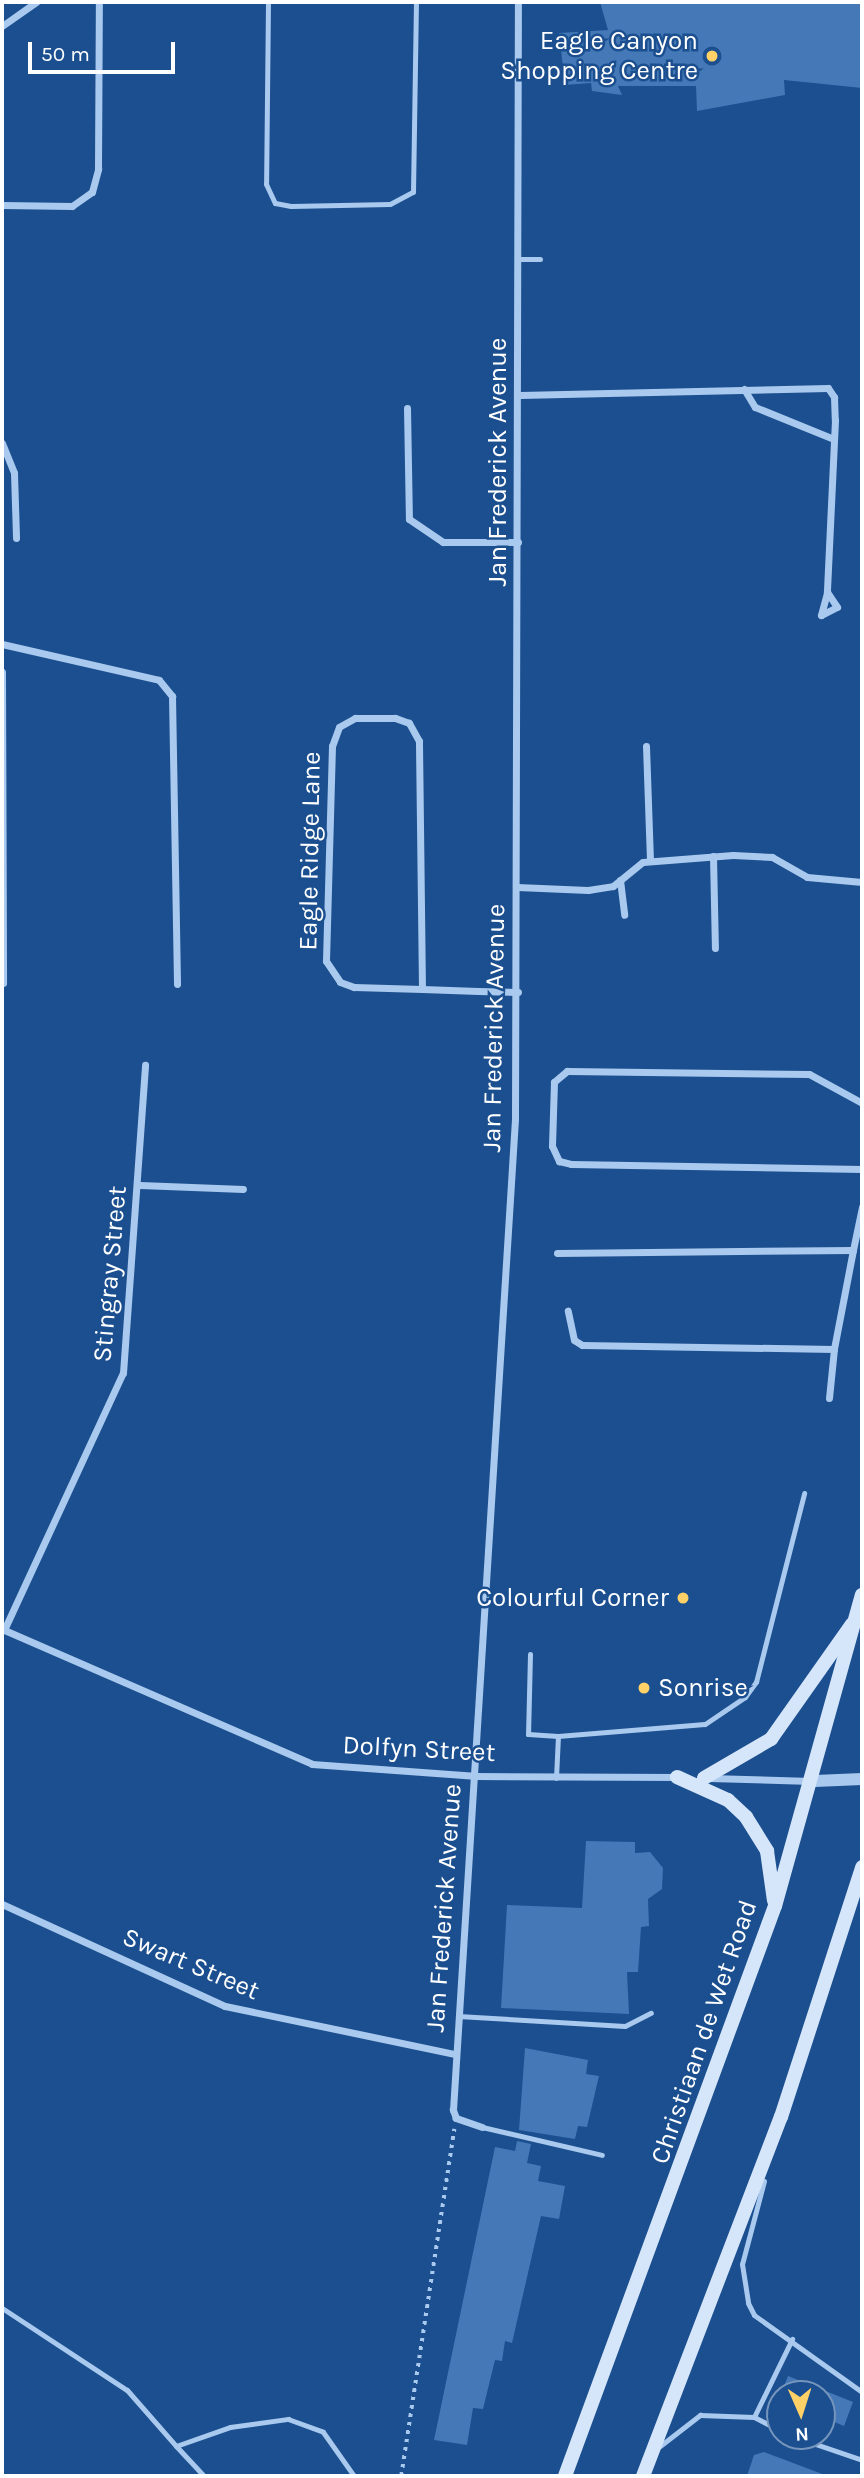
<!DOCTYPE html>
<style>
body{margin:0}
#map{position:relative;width:864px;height:2478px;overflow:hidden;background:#1b4f8f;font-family:Karla,sans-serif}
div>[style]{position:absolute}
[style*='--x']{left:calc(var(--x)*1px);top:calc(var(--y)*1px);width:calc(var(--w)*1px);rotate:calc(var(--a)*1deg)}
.building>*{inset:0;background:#4478b7}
.path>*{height:3.5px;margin-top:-1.75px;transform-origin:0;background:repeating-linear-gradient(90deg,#a9c9ee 0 3.5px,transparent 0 8.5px)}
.service>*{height:5px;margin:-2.5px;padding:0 2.5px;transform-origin:2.5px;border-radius:2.5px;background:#a9c9ee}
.minor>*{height:7px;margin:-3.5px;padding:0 3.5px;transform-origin:3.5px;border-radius:3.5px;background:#a9c9ee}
.tertiary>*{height:12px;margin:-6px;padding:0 6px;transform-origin:6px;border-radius:6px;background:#a9c9ee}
.secondary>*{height:14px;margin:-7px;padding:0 7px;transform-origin:7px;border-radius:7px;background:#d6e6fa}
.dots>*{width:19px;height:19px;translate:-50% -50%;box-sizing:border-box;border:4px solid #1b4f8f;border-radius:50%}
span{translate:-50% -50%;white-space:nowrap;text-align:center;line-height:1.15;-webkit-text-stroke:5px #1b4f8f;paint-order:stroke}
.poi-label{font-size:26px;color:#fff}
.right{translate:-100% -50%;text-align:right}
.left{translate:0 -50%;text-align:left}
.street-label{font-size:26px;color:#fff}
.frame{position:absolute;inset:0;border:4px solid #fff;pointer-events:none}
.north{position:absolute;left:766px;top:2380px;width:70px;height:70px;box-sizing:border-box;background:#1b4f8f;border:2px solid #7695bc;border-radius:50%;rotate:177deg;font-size:19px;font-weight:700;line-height:28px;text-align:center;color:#fff}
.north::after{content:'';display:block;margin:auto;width:24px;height:32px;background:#ffd166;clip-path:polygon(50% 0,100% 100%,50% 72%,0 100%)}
.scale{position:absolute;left:28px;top:42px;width:147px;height:32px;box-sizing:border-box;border:4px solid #fff;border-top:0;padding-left:9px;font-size:21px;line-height:24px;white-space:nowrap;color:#fff;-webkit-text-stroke:5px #1b4f8f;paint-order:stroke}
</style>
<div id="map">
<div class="building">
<i style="clip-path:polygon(600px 2px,862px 2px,862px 88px,784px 80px,785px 95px,697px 111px,696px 86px,618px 86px,622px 95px,592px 91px,591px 83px,565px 85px,559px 33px,608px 30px)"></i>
<i style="clip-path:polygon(586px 1841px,635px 1842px,635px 1853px,650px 1852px,663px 1868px,662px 1889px,648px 1899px,649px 1926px,641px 1927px,638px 1972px,627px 1972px,629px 2014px,501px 2008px,507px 1905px,582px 1908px)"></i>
<i style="clip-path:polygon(525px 2048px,588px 2060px,586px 2074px,599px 2076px,587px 2127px,578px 2126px,575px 2139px,519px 2130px)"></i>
<i style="clip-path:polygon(517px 2141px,531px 2144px,527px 2163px,541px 2166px,538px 2181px,565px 2186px,559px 2219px,541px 2216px,512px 2343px,505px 2341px,502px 2361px,495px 2360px,483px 2409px,473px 2408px,467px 2445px,434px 2440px,495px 2147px,515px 2151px)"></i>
<i style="clip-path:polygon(788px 2376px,853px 2402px,844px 2426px,822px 2417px,822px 2394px,781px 2394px)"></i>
<i style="clip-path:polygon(764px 2452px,825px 2475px,824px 2476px,747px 2476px,754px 2455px)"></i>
</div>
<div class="path">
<i style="--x:401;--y:2476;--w:351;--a:-81.3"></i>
</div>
<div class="service">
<i style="--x:268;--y:2;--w:182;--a:90.6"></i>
<i style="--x:266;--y:184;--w:21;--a:65"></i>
<i style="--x:275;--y:203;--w:16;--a:11"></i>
<i style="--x:291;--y:206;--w:99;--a:-1.2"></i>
<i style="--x:390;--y:204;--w:26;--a:-28"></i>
<i style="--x:413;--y:192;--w:190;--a:-89.1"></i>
<i style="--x:519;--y:259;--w:21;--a:0"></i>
<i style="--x:530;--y:1654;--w:80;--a:91.4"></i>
<i style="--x:528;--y:1734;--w:30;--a:4"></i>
<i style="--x:556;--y:1778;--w:42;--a:-87.3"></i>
<i style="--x:558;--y:1736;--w:147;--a:-4.7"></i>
<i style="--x:705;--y:1724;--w:48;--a:-34"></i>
<i style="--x:745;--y:1697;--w:19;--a:-54"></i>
<i style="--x:756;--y:1682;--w:195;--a:-75.7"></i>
<i style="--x:458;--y:2016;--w:167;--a:3.4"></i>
<i style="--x:625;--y:2026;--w:29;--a:-27"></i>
<i style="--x:482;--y:2127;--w:123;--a:13.1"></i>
<i style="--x:764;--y:2181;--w:86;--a:104.8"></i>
<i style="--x:742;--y:2264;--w:39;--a:81"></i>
<i style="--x:748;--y:2303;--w:13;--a:63"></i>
<i style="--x:754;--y:2315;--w:133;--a:35.5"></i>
<i style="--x:2;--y:2308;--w:149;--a:33.3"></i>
<i style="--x:127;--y:2390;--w:74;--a:48.8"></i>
<i style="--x:176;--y:2446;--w:57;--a:-19.4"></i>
<i style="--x:230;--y:2427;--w:59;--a:-7.9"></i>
<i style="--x:288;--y:2419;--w:37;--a:20"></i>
<i style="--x:323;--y:2432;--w:54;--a:54.8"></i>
<i style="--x:754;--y:2417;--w:87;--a:-64"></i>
<i style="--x:792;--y:2436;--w:74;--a:18.9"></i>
<i style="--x:176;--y:2446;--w:41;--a:47"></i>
<i style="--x:660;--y:2446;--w:51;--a:-37.8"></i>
<i style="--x:700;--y:2415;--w:54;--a:2.1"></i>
<i style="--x:754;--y:2417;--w:29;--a:27"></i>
</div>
<div class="minor">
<i style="--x:2;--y:26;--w:42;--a:-35.2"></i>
<i style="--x:2;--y:205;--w:70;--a:0.8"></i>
<i style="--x:72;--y:206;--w:24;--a:-35"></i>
<i style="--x:92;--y:192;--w:24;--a:-75"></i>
<i style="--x:98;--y:169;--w:167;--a:-89.7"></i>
<i style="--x:744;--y:389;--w:21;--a:59"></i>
<i style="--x:755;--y:407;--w:85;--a:22.1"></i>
<i style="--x:520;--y:395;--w:308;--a:-1.3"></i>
<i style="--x:828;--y:388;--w:11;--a:56"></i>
<i style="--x:834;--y:397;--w:23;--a:88"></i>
<i style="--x:835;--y:420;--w:172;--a:92.7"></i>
<i style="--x:827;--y:592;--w:18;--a:56"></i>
<i style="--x:837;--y:607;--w:18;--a:153"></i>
<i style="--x:821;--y:615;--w:24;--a:-75"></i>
<i style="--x:407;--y:408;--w:111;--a:89"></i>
<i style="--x:409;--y:519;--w:41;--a:34.1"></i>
<i style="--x:443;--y:542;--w:75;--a:0"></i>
<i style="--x:2;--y:443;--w:32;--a:68"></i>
<i style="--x:14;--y:473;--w:65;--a:88.2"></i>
<i style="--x:2;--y:644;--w:161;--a:12.9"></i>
<i style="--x:159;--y:680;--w:21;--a:51"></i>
<i style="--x:172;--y:696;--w:288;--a:89"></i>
<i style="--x:2;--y:672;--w:311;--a:89.8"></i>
<i style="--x:646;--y:746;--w:114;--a:88"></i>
<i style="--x:713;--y:856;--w:92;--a:88.8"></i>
<i style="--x:620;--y:880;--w:35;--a:83"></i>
<i style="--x:517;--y:887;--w:71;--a:2.4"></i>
<i style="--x:588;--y:890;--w:25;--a:-9"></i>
<i style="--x:613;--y:886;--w:38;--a:-39"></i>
<i style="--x:643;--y:862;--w:90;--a:-4.4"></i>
<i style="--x:733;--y:855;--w:39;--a:3"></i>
<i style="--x:772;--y:857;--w:40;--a:29.7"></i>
<i style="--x:807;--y:877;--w:55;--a:5.2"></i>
<i style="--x:422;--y:989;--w:248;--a:-90.7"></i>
<i style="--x:419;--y:741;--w:21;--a:-119"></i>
<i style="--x:409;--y:723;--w:15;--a:-160"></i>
<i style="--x:395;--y:718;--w:40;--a:180"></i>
<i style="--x:355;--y:718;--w:18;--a:151"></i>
<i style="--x:339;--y:727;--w:20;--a:110"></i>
<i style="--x:332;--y:746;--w:215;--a:91.6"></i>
<i style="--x:326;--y:961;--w:25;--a:56"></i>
<i style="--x:340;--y:982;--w:15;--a:20"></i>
<i style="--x:354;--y:987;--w:68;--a:1.7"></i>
<i style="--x:422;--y:989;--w:56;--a:2"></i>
<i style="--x:478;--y:991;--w:40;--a:1.4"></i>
<i style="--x:862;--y:1103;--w:60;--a:-151.3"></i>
<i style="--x:809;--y:1074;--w:242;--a:-179.3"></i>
<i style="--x:567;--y:1071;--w:17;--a:140"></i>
<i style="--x:554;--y:1082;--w:64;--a:91.8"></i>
<i style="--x:552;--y:1146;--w:17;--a:65"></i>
<i style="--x:559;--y:1161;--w:12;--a:14"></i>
<i style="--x:571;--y:1164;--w:291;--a:1"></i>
<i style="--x:140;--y:1185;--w:103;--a:2.2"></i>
<i style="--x:853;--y:1250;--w:44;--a:-78.2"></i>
<i style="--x:557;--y:1253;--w:296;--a:-0.6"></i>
<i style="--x:853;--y:1250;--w:101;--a:100.9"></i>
<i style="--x:834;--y:1349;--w:252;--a:-179.1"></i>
<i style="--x:582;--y:1345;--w:9;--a:-148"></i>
<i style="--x:574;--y:1340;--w:30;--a:-102"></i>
<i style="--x:829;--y:1398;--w:49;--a:-84.2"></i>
<i style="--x:2;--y:1629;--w:338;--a:23.5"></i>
<i style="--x:312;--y:1764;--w:162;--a:4.2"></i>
<i style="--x:474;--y:1776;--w:205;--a:0.3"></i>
<i style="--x:4;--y:1630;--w:283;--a:-65.2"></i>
<i style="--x:123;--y:1373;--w:309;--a:-85.9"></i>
<i style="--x:709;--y:1778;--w:103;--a:1.7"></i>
<i style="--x:2;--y:1904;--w:245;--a:24.6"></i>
<i style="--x:225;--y:2006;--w:235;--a:11.8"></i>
<i style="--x:482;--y:2127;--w:28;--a:-161"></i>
<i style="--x:456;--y:2118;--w:9;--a:-111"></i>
<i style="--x:453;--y:2110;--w:993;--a:-86.42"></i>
<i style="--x:515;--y:1119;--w:1117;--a:-89.85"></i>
</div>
<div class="tertiary">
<i style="--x:815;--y:1781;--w:47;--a:-2.4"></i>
</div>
<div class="secondary">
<i style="--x:677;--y:1777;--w:56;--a:24.3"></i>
<i style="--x:728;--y:1800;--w:25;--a:43"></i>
<i style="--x:746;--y:1817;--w:40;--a:58"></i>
<i style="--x:767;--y:1851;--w:50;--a:82"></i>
<i style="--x:704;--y:1778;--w:78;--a:-30.2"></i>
<i style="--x:771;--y:1739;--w:141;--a:-54.8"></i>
<i style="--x:565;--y:2476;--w:607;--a:-69.78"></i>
<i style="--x:775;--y:1906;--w:323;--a:-74.4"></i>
<i style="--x:643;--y:2476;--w:385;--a:-69"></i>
<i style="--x:781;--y:2117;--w:263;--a:-72"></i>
</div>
<div class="dots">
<i style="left:712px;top:56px;background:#ffd166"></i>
<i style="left:683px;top:1598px;background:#ffd166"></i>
<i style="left:644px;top:1688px;background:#ffd166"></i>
</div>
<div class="poi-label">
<span class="right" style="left:698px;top:56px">Eagle Canyon<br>Shopping Centre</span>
<span class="right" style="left:669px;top:1598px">Colourful Corner</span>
<span class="left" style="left:658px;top:1688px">Sonrise</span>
</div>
<div class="street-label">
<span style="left:498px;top:462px;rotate:-90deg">Jan Frederick Avenue</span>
<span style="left:310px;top:851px;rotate:-89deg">Eagle Ridge Lane</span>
<span style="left:494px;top:1028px;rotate:-89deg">Jan Frederick Avenue</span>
<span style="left:110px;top:1274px;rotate:-85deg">Stingray Street</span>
<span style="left:419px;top:1749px;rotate:3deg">Dolfyn Street</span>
<span style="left:444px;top:1908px;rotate:-86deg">Jan Frederick Avenue</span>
<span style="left:191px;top:1964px;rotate:23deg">Swart Street</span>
<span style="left:704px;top:2032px;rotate:-71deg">Christiaan de Wet Road</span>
</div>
<div class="frame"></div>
<div class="north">N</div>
<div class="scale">50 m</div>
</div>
